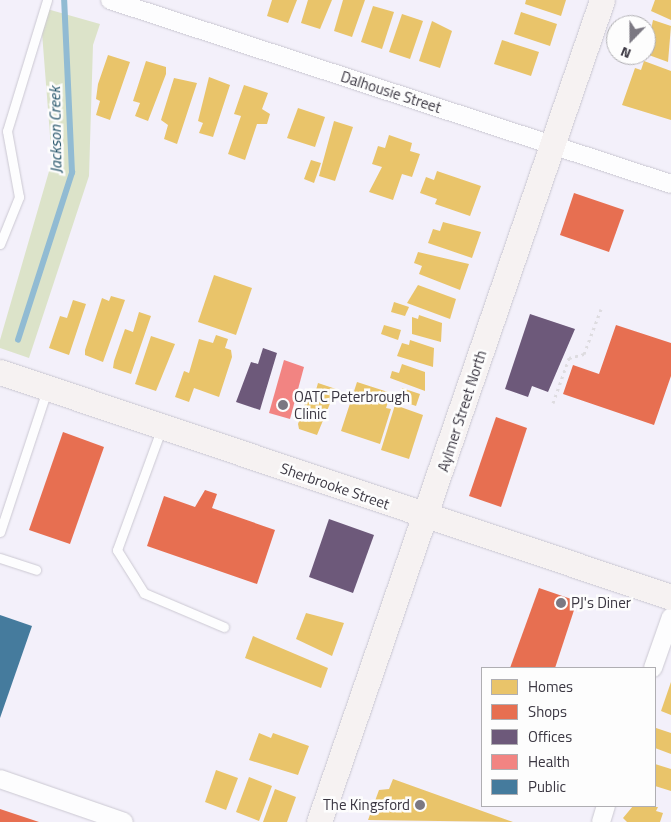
<!DOCTYPE html>
<style>
body{margin:0}
#map{position:relative;width:671px;height:822px;overflow:hidden;background:#f3f0fa;font-family:"Titillium Web",sans-serif}
div>[style]{position:absolute}
[style*='--x']{left:calc(var(--x)*1px);top:calc(var(--y)*1px);width:calc(var(--w)*1px);rotate:calc(var(--a)*1deg)}
.green>*{inset:0;background:#dce3c9}
.homes>*{inset:0;background:#e9c46a}
.shops>*{inset:0;background:#e76f51}
.offices>*{inset:0;background:#6d597a}
.health>*{inset:0;background:#f28482}
.public>*{inset:0;background:#457b9d}
.stream>*{height:5.5px;margin:-2.75px;padding:0 2.75px;transform-origin:2.75px;border-radius:2.75px;background:#91bbd3}
.path>*{height:3px;margin-top:-1.5px;transform-origin:0;background:repeating-linear-gradient(90deg,#dedce0 0 2.5px,transparent 0 6.5px)}
.roads{filter:drop-shadow(0 0 1px #cbc8d2) drop-shadow(0 0 1px #cbc8d2)}
.lane>*{height:9px;margin:-4.5px;padding:0 4.5px;transform-origin:4.5px;border-radius:4.5px;background:#fdfdfe}
.street>*{height:18px;margin:-9px;padding:0 9px;transform-origin:9px;border-radius:9px;background:#fdfdfe}
.secondary>*{height:25px;margin:-12.5px;padding:0 12.5px;transform-origin:12.5px;border-radius:12.5px;background:#f6f2f2}
.dots>*{width:14px;height:14px;translate:-50% -50%;box-sizing:border-box;border:2px solid #fdfdfd;border-radius:50%}
span{translate:-50% -50%;white-space:nowrap;text-align:center;line-height:1.15;-webkit-text-stroke:5px #fdfdfd;paint-order:stroke}
.street-label{font-size:15px;color:#3b3742}
.poi-label{font-size:15px;color:#3b3742}
.left{translate:0 -50%;text-align:left}
.right{translate:-100% -50%;text-align:right}
.water-label{font-size:16px;color:#1c4d63;font-style:italic}
.legend{position:absolute;left:481px;top:667px;width:175px;height:140px;box-sizing:border-box;background:#fdfdfd;border:1px solid #afaeb2;margin:0;padding:6px 9px;list-style:none;font-size:15px;color:#3b3742}
.legend li{display:flex;align-items:center;gap:10px;height:25px}
.legend b{width:25px;border:1px solid #afaeb2}
.north{position:absolute;left:606px;top:15px;width:50px;height:50px;box-sizing:border-box;background:#fdfdfd;border:1px solid #afaeb2;border-radius:50%;rotate:202deg;font-size:14px;font-weight:700;line-height:20px;text-align:center;color:#3b3742}
.north::after{content:'';display:block;margin:auto;width:18px;height:22px;background:#7b7882;clip-path:polygon(50% 0,100% 100%,50% 72%,0 100%)}
</style>
<div id="map">
<div class="green">
<i style="clip-path:polygon(40px 7px,100px 24px,93px 45px,89px 176px,29px 358px,0 348px,0 340px,52px 161px)"></i>
</div>
<div class="homes">
<i style="clip-path:polygon(272px 0,297px 0,288px 23px,267px 16px)"></i>
<i style="clip-path:polygon(308px 0,332px 0,320px 29px,301px 23px)"></i>
<i style="clip-path:polygon(343px 0,365px 0,352px 37px,334px 31px)"></i>
<i style="clip-path:polygon(526px 0,566px 0,561px 16px,525px 4px)"></i>
<i style="clip-path:polygon(655px 0,671px 0,671px 20px,651px 11px)"></i>
<i style="clip-path:polygon(373px 6px,394px 12px,382px 49px,361px 42px)"></i>
<i style="clip-path:polygon(521px 12px,557px 24px,550px 46px,514px 34px)"></i>
<i style="clip-path:polygon(402px 14px,423px 21px,410px 59px,389px 52px)"></i>
<i style="clip-path:polygon(653px 20px,671px 26px,668px 62px,646px 54px)"></i>
<i style="clip-path:polygon(432px 21px,452px 31px,440px 68px,419px 61px)"></i>
<i style="clip-path:polygon(502px 40px,539px 52px,531px 76px,494px 64px)"></i>
<i style="clip-path:polygon(108px 55px,130px 62px,110px 120px,96px 115px,100px 101px,96px 99px,98px 84px)"></i>
<i style="clip-path:polygon(146px 61px,166px 67px,166px 74px,148px 121px,135px 116px,140px 103px,133px 101px)"></i>
<i style="clip-path:polygon(644px 61px,671px 71px,671px 120px,622px 105px,635px 68px,641px 70px)"></i>
<i style="clip-path:polygon(209px 77px,230px 85px,213px 137px,199px 133px,203px 123px,198px 121px)"></i>
<i style="clip-path:polygon(174px 78px,197px 83px,177px 144px,164px 139px,168px 125px,161px 120px)"></i>
<i style="clip-path:polygon(244px 85px,268px 93px,262px 109px,270px 114px,267px 124px,257px 124px,245px 160px,228px 154px,241px 116px,234px 114px)"></i>
<i style="clip-path:polygon(298px 108px,325px 117px,315px 147px,287px 138px)"></i>
<i style="clip-path:polygon(334px 121px,353px 127px,335px 181px,319px 176px)"></i>
<i style="clip-path:polygon(389px 135px,412px 143px,410px 151px,420px 154px,412px 177px,402px 174px,393px 200px,369px 192px,382px 167px,372px 164px,378px 146px,385px 148px)"></i>
<i style="clip-path:polygon(311px 160px,321px 163px,314px 183px,304px 179px)"></i>
<i style="clip-path:polygon(437px 171px,481px 186px,470px 216px,435px 204px,437px 199px,420px 193px,426px 177px,434px 180px)"></i>
<i style="clip-path:polygon(443px 222px,481px 232px,472px 258px,428px 243px,433px 229px,440px 231px)"></i>
<i style="clip-path:polygon(418px 252px,469px 264px,460px 290px,419px 274px,422px 266px,414px 263px)"></i>
<i style="clip-path:polygon(214px 275px,252px 288px,236px 335px,198px 322px)"></i>
<i style="clip-path:polygon(418px 285px,456px 299px,450px 319px,407px 303px)"></i>
<i style="clip-path:polygon(111px 296px,125px 300px,103px 362px,85px 355px,85px 350px,102px 298px,109px 301px)"></i>
<i style="clip-path:polygon(73px 300px,86px 304px,69px 355px,49px 348px,60px 316px,67px 318px)"></i>
<i style="clip-path:polygon(394px 302px,409px 307px,405px 316px,391px 312px)"></i>
<i style="clip-path:polygon(139px 312px,151px 316px,131px 374px,113px 368px,114px 361px,125px 329px,133px 332px)"></i>
<i style="clip-path:polygon(419px 315px,442px 323px,441px 342px,412px 334px,412px 317px,418px 319px)"></i>
<i style="clip-path:polygon(384px 325px,401px 330px,398px 340px,381px 334px)"></i>
<i style="clip-path:polygon(216px 335px,228px 339px,225px 348px,231px 350px,232px 357px,219px 397px,194px 388px,189px 402px,175px 397px,184px 371px,189px 373px,199px 339px,213px 343px)"></i>
<i style="clip-path:polygon(151px 336px,175px 344px,156px 391px,135px 384px)"></i>
<i style="clip-path:polygon(410px 340px,434px 348px,433px 367px,397px 356px,402px 343px,409px 345px)"></i>
<i style="clip-path:polygon(402px 364px,425px 372px,425px 391px,390px 378px,392px 371px,399px 373px)"></i>
<i style="clip-path:polygon(357px 382px,391px 393px,386px 408px,391px 409px,380px 444px,341px 431px)"></i>
<i style="clip-path:polygon(318px 383px,336px 389px,317px 435px,299px 429px,298px 424px,308px 395px,314px 397px)"></i>
<i style="clip-path:polygon(402px 388px,420px 394px,416px 406px,398px 400px)"></i>
<i style="clip-path:polygon(395px 405px,423px 415px,409px 459px,381px 450px)"></i>
<i style="clip-path:polygon(306px 613px,344px 623px,332px 656px,296px 639px)"></i>
<i style="clip-path:polygon(253px 636px,328px 668px,321px 688px,245px 658px)"></i>
<i style="clip-path:polygon(671px 682px,671px 715px,661px 711px)"></i>
<i style="clip-path:polygon(656px 728px,671px 733px,671px 754px,655px 748px)"></i>
<i style="clip-path:polygon(259px 733px,271px 738px,273px 733px,309px 746px,298px 775px,249px 760px)"></i>
<i style="clip-path:polygon(655px 764px,671px 769px,671px 791px,655px 786px)"></i>
<i style="clip-path:polygon(216px 770px,238px 778px,226px 810px,205px 802px)"></i>
<i style="clip-path:polygon(249px 777px,272px 786px,259px 821px,236px 812px)"></i>
<i style="clip-path:polygon(393px 779px,513px 822px,368px 820px,379px 790px,389px 789px)"></i>
<i style="clip-path:polygon(275px 789px,296px 797px,287px 822px,263px 822px)"></i>
<i style="clip-path:polygon(633px 806px,658px 807px,656px 811px,663px 813px,660px 822px,627px 822px,623px 818px)"></i>
</div>
<div class="shops">
<i style="clip-path:polygon(574px 193px,624px 210px,609px 252px,560px 235px)"></i>
<i style="clip-path:polygon(616px 325px,671px 343px,671px 376px,654px 425px,563px 394px,573px 365px,599px 374px)"></i>
<i style="clip-path:polygon(496px 417px,527px 428px,501px 507px,469px 496px)"></i>
<i style="clip-path:polygon(63px 432px,104px 447px,70px 544px,29px 530px)"></i>
<i style="clip-path:polygon(205px 490px,217px 494px,212px 508px,275px 530px,257px 584px,147px 546px,164px 496px,195px 507px)"></i>
<i style="clip-path:polygon(539px 588px,577px 601px,557px 662px,555px 668px,510px 668px)"></i>
<i style="clip-path:polygon(0 809px,39px 822px,0 822px)"></i>
</div>
<div class="offices">
<i style="clip-path:polygon(530px 314px,575px 329px,548px 392px,532px 386px,528px 397px,505px 389px)"></i>
<i style="clip-path:polygon(263px 348px,277px 353px,260px 410px,236px 402px,251px 362px,258px 364px)"></i>
<i style="clip-path:polygon(329px 519px,374px 535px,353px 593px,309px 577px)"></i>
</div>
<div class="health">
<i style="clip-path:polygon(284px 360px,304px 367px,290px 419px,269px 413px)"></i>
</div>
<div class="public">
<i style="clip-path:polygon(0 615px,32px 626px,0 718px)"></i>
</div>
<div class="stream">
<i style="--x:18;--y:340;--w:176;--a:-72.1"></i>
<i style="--x:72;--y:173;--w:173;--a:-92.6"></i>
</div>
<div class="path">
<i style="--x:553;--y:403;--w:48;--a:-70.4"></i>
<i style="--x:569;--y:358;--w:16;--a:-15"></i>
<i style="--x:584;--y:354;--w:48;--a:-69.3"></i>
</div>
<div class="roads">
<div class="lane">
<i style="--x:0;--y:244;--w:51;--a:-68"></i>
<i style="--x:19;--y:197;--w:67;--a:-100.3"></i>
<i style="--x:7;--y:131;--w:137;--a:-73"></i>
<i style="--x:162;--y:427;--w:131;--a:110.1"></i>
<i style="--x:117;--y:550;--w:51;--a:57.9"></i>
<i style="--x:144;--y:593;--w:87;--a:23"></i>
<i style="--x:0;--y:532;--w:150;--a:-71.7"></i>
<i style="--x:0;--y:558;--w:38;--a:18"></i>
</div>
<div class="street">
<i style="--x:110;--y:0;--w:590;--a:18.16"></i>
<i style="--x:653;--y:668;--w:54;--a:-70.6"></i>
<i style="--x:0;--y:779;--w:131;--a:19.1"></i>
<i style="--x:601;--y:822;--w:17;--a:-73"></i>
</div>
<div class="secondary">
<i style="--x:0;--y:372;--w:708;--a:18.54"></i>
<i style="--x:319;--y:822;--w:869;--a:-71"></i>
</div>
</div>
<div class="dots">
<i style="left:283px;top:405px;background:#7b7882"></i>
<i style="left:561px;top:603px;background:#7b7882"></i>
<i style="left:420px;top:805px;background:#7b7882"></i>
</div>
<div class="street-label">
<span style="left:391px;top:92px;rotate:18deg">Dalhousie Street</span>
<span style="left:462px;top:411px;rotate:-72deg">Aylmer Street North</span>
<span style="left:335px;top:486px;rotate:19deg">Sherbrooke Street</span>
</div>
<div class="poi-label">
<span class="left" style="left:294px;top:405px">OATC Peterbrough<br>Clinic</span>
<span class="left" style="left:571px;top:603px">PJ's Diner</span>
<span class="right" style="left:410px;top:805px">The Kingsford</span>
</div>
<div class="water-label">
<span style="left:55px;top:130px;rotate:-91deg">Jackson Creek</span>
</div>
<ul class="legend">
<li><b style="height:14px;background:#e9c46a"></b>Homes</li>
<li><b style="height:14px;background:#e76f51"></b>Shops</li>
<li><b style="height:14px;background:#6d597a"></b>Offices</li>
<li><b style="height:14px;background:#f28482"></b>Health</li>
<li><b style="height:14px;background:#457b9d"></b>Public</li>
</ul>
<div class="north">N</div>
</div>
